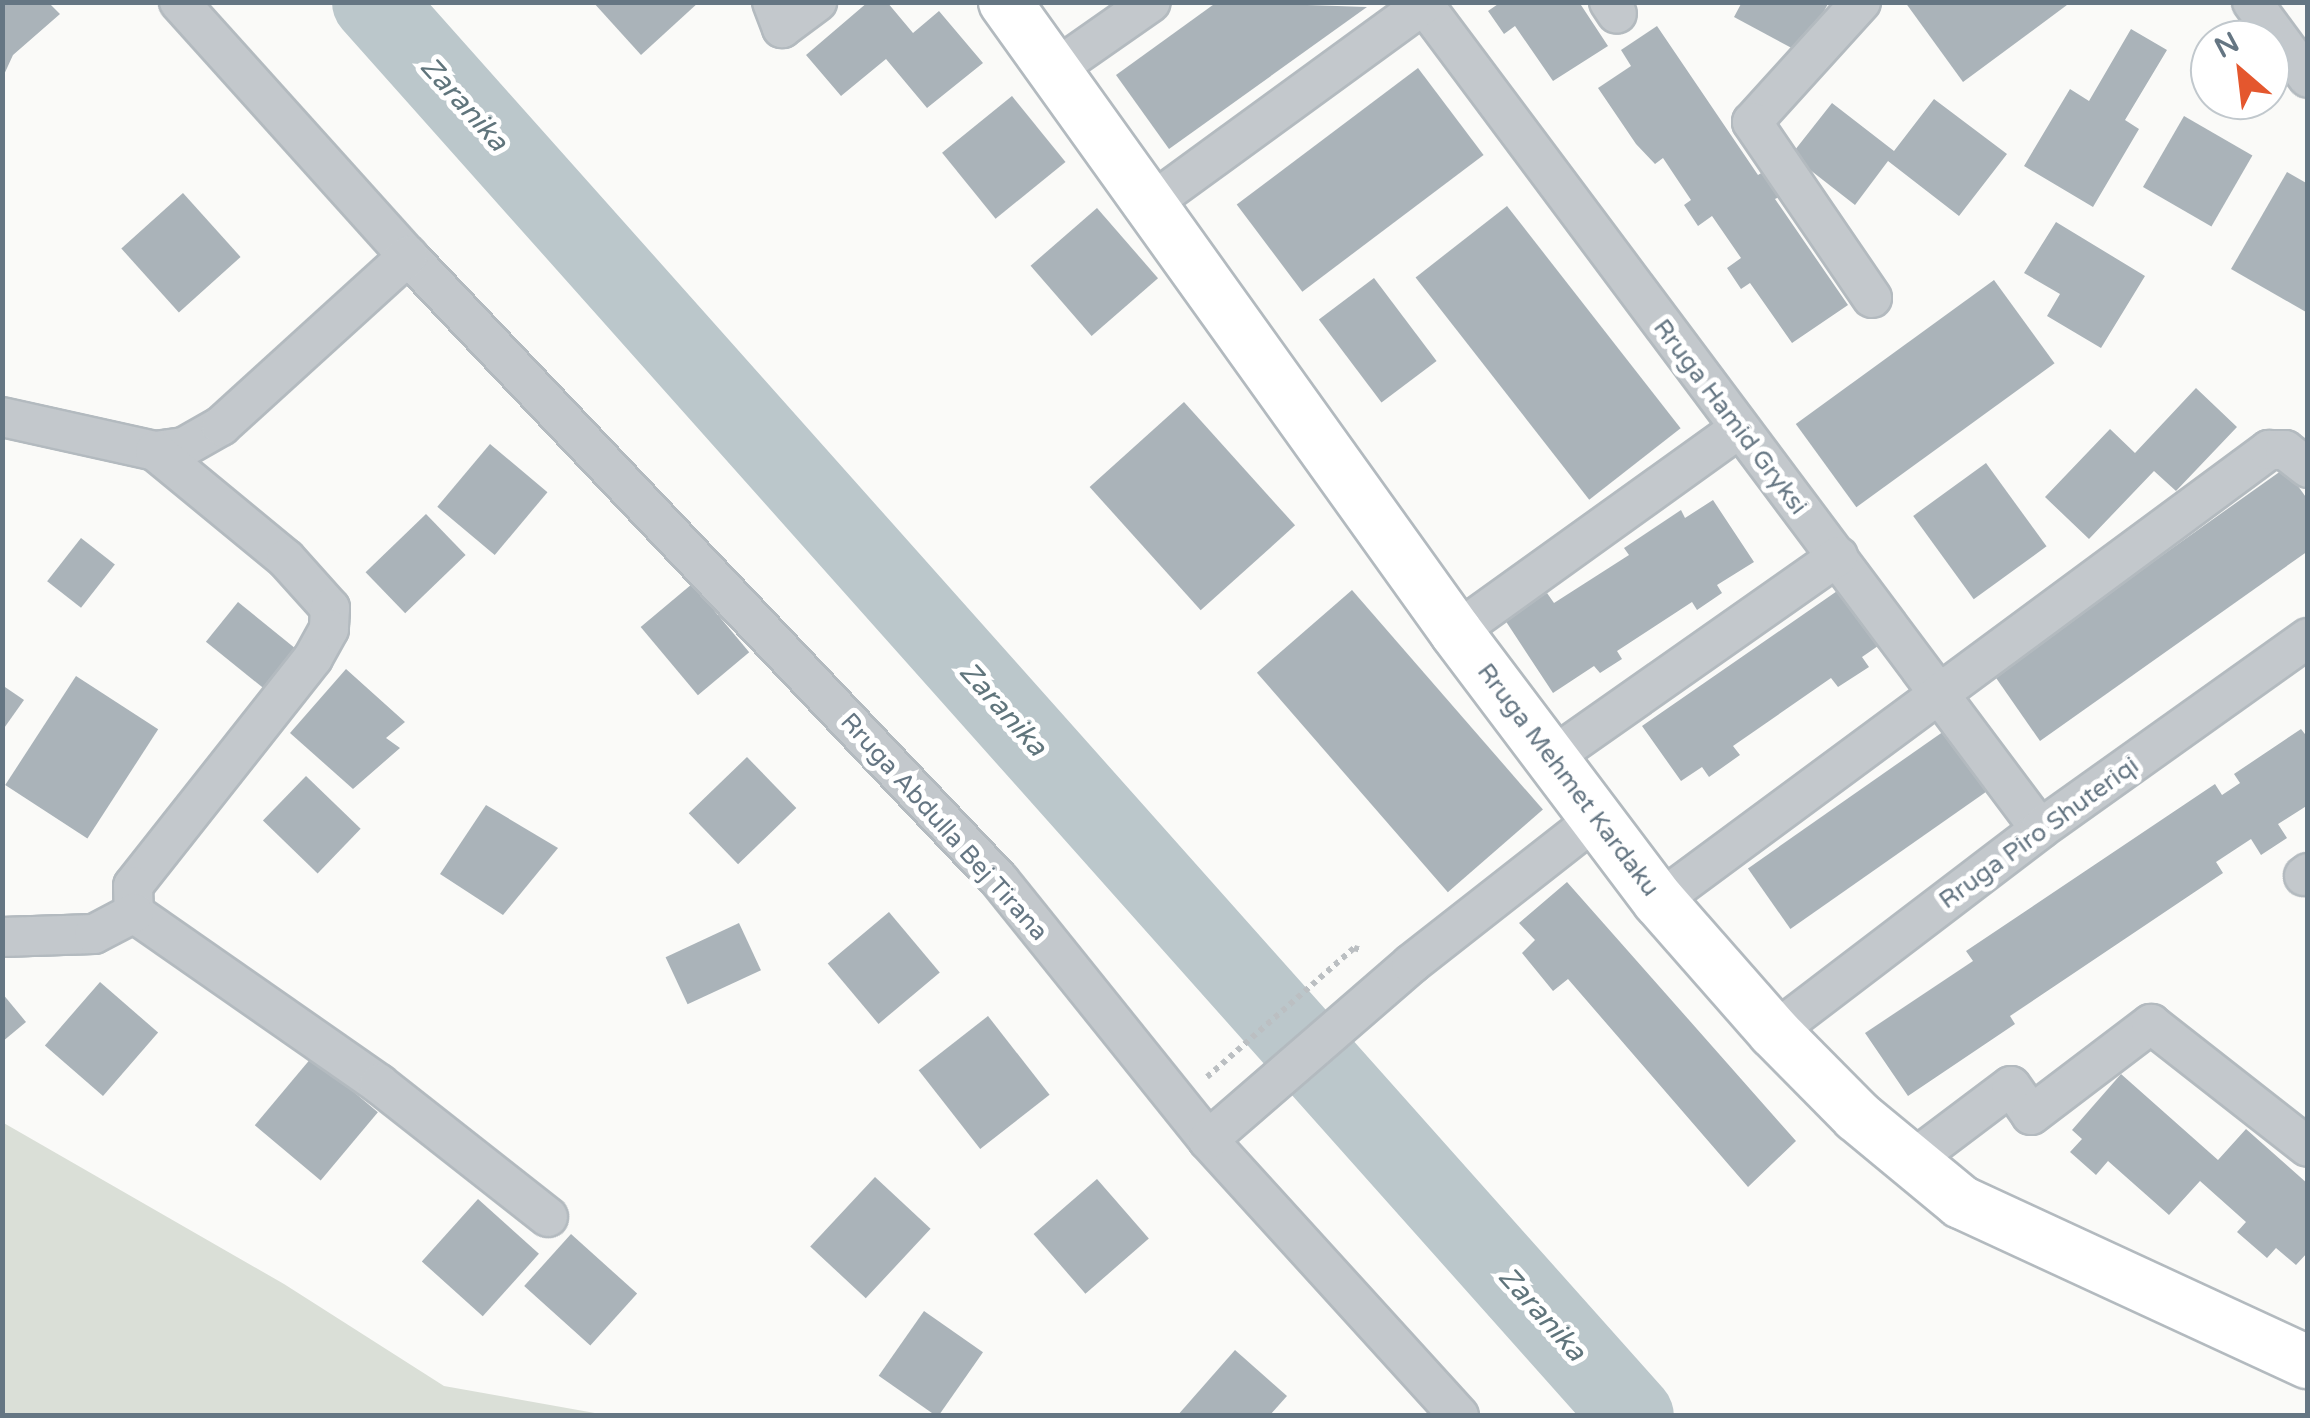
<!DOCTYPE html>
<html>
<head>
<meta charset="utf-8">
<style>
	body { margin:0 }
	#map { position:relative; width:2310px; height:1418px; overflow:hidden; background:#fafaf8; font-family:"Varela Round",sans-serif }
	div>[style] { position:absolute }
	.green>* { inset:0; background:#dadfd7 }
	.river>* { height:82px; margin:-41px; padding:0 41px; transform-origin:41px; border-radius:41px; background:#bbc7cb }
	.building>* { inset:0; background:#aab3b9; transform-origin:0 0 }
	.path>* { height:6px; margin-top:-3px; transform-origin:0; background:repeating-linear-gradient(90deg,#bbbfc2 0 5px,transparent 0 10px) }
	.roads { filter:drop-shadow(2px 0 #b3babf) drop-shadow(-2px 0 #b3babf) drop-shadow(0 2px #b3babf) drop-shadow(0 -2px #b3babf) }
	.street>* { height:38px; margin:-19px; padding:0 19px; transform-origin:19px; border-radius:19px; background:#c3c8cc }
	.secondary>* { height:52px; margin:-26px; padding:0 26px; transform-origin:26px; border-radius:26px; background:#fff }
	span { translate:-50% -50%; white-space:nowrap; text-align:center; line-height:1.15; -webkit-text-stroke:10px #fff; paint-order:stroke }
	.street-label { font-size:25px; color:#657683 }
	.water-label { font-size:28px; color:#60757c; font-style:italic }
	.frame { position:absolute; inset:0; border:5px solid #657683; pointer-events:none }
	.north { position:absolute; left:2190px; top:20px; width:100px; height:100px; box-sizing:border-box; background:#fff; border:2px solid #c1c8cd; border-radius:50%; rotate:332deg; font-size:28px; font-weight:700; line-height:40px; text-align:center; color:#657683 }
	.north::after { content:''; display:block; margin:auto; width:35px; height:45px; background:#e4572e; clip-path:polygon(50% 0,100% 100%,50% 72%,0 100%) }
</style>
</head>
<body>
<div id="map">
	<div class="green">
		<div style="clip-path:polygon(2px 1122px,284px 1284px,444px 1386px,606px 1415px,3px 1415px)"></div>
	</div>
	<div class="river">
		<div style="left:373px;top:2px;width:1894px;rotate:48.3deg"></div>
	</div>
	<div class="building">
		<div style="clip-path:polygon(2px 2px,48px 2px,60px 14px,13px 55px,2px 79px)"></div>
		<div style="clip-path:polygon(593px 2px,699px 2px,641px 55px)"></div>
		<div style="clip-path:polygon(868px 2px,887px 2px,913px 33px,939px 11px,983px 63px,927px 108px,886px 59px,841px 96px,806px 55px)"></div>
		<div style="clip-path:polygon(1217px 2px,1367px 7px,1169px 149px,1116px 75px)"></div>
		<div style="clip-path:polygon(1501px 2px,1579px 2px,1608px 46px,1553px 81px,1515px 26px,1504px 34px,1488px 11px)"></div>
		<div style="clip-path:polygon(1742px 2px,1829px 2px,1801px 53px,1734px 17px)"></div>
		<div style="clip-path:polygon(1905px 2px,2071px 2px,1963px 82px)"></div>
		<div style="clip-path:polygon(1657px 26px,1758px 175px,1768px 169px,1785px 194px,1775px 199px,1848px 305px,1792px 343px,1750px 283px,1741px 289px,1727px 268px,1741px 258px,1712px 216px,1698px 226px,1684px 205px,1691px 200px,1663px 158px,1655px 164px,1636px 144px,1598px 88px,1631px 66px,1621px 50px)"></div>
		<div style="clip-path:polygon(2131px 29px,2167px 50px,2125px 120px,2139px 129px,2093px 207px,2024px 166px,2070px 89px,2089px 101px)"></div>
		<div style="left:1418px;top:68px;width:109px;height:227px;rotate:53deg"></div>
		<div style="left:1012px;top:96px;width:85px;height:90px;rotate:51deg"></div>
		<div style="clip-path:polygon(1934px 99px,2007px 154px,1959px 216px,1888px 161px,1855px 205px,1791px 155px,1832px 103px,1894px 151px)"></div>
		<div style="left:2184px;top:116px;width:79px;height:82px;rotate:30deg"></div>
		<div style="clip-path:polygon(2287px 172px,2308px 184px,2306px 312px,2231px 269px)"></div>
		<div style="left:183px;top:193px;width:86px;height:83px;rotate:48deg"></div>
		<div style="left:1507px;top:206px;width:282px;height:116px;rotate:52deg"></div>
		<div style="left:1097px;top:208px;width:93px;height:88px;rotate:49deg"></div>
		<div style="clip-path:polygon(2056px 222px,2145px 276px,2101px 348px,2047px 316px,2060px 294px,2024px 273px)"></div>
		<div style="left:1374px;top:278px;width:104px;height:69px;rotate:53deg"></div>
		<div style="left:1994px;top:280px;width:103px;height:245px;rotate:54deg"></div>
		<div style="clip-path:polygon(2196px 388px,2237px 427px,2176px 491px,2154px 471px,2089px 539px,2045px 497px,2110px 429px,2135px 453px)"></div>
		<div style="left:1184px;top:402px;width:166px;height:127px;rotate:48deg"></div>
		<div style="left:490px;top:444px;width:75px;height:82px;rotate:40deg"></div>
		<div style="left:1986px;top:463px;width:103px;height:90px;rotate:54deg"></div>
		<div style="clip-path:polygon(2285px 468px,2308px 500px,2308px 551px,2040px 741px,1994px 675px)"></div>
		<div style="clip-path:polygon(1713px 500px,1754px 562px,1717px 585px,1722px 593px,1697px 610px,1692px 602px,1617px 651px,1622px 659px,1600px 673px,1594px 666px,1553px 693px,1505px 620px,1547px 593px,1554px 603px,1629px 555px,1624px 548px,1681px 510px,1685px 518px)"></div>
		<div style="left:426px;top:514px;width:57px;height:84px;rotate:46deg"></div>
		<div style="left:81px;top:538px;width:43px;height:55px;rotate:38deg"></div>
		<div style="left:692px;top:584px;width:89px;height:67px;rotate:50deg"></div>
		<div style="clip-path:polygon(1840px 589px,1878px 646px,1862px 657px,1869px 667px,1838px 687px,1831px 678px,1733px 746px,1740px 755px,1709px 777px,1702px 767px,1681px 781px,1642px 726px)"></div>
		<div style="left:1352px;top:590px;width:291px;height:126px;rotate:49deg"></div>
		<div style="left:238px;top:602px;width:81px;height:51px;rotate:39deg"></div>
		<div style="clip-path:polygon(346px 669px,405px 722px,386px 738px,400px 748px,353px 789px,290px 733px)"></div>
		<div style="left:76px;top:676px;width:98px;height:130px;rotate:33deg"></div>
		<div style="clip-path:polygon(2px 685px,24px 700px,2px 731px)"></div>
		<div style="left:1947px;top:729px;width:74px;height:243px;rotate:55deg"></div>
		<div style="clip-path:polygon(2301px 729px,2308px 738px,2308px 805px,2278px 824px,2287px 838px,2261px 855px,2251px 839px,2216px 862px,2223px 873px,2010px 1016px,2015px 1024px,1908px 1096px,1865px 1033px,1973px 961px,1966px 951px,2215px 784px,2222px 795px,2240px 783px,2234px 774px)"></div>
		<div style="left:747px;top:757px;width:71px;height:81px;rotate:46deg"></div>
		<div style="left:306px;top:776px;width:76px;height:62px;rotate:44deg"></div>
		<div style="clip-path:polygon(486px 805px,558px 848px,503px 915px,440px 874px)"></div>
		<div style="clip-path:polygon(1567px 882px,1796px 1141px,1748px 1187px,1568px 979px,1553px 991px,1522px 953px,1535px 940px,1519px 923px)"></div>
		<div style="left:889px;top:912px;width:79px;height:80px;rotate:50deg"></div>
		<div style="left:739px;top:923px;width:52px;height:81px;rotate:65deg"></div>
		<div style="left:100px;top:982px;width:77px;height:84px;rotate:41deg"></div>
		<div style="clip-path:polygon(2px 993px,26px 1022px,2px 1042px)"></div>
		<div style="left:988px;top:1016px;width:100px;height:88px;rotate:52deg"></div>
		<div style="left:312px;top:1057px;width:86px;height:89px;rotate:40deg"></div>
		<div style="clip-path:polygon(2121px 1074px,2218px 1160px,2246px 1129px,2308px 1184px,2308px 1252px,2296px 1265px,2276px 1248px,2267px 1258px,2237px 1232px,2246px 1222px,2200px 1181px,2169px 1215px,2108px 1161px,2096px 1175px,2070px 1152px,2082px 1139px,2072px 1130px)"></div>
		<div style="left:875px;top:1177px;width:76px;height:95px;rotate:43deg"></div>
		<div style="left:1097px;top:1179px;width:79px;height:84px;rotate:49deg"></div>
		<div style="left:478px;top:1199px;width:82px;height:84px;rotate:42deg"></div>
		<div style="left:571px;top:1234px;width:89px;height:70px;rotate:42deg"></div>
		<div style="left:924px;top:1311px;width:72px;height:79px;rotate:35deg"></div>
		<div style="clip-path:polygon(1235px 1350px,1287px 1396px,1269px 1416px,1177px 1416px)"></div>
	</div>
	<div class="path">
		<div style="left:1207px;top:1077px;width:196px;rotate:-41.3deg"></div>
		<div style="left:1354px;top:948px;width:7px;rotate:16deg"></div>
	</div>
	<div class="roads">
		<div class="street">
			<div style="left:179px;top:2px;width:342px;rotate:48deg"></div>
			<div style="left:408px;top:256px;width:861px;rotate:46.55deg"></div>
			<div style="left:1000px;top:881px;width:332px;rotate:51.2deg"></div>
			<div style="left:1208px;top:1140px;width:373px;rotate:47.7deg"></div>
			<div style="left:772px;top:2px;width:28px;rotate:69deg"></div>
			<div style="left:782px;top:28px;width:44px;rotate:-36.6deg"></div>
			<div style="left:1422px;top:2px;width:1032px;rotate:53.23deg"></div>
			<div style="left:1609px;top:2px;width:14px;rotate:56deg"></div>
			<div style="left:1861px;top:2px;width:162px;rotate:132.2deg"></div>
			<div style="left:1752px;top:122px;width:213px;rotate:55.7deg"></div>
			<div style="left:2252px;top:2px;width:94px;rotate:53.6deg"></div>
			<div style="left:1054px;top:70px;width:118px;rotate:-35deg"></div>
			<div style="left:1150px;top:204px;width:338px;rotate:-36.1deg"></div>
			<div style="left:2px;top:417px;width:157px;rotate:12.5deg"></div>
			<div style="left:155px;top:451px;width:29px;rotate:-8deg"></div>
			<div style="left:184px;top:447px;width:43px;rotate:-29.6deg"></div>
			<div style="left:221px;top:426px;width:253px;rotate:-42.3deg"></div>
			<div style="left:155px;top:451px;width:170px;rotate:39.5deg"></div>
			<div style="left:286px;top:559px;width:66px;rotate:48.1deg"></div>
			<div style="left:330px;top:608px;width:21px;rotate:93deg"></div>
			<div style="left:329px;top:629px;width:33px;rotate:119deg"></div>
			<div style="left:313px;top:658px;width:290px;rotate:128.3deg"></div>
			<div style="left:133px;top:886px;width:27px;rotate:88deg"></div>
			<div style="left:134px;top:913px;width:299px;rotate:34.9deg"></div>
			<div style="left:379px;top:1084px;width:215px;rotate:38.2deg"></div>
			<div style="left:1456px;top:632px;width:346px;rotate:-35.7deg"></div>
			<div style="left:1551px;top:758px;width:351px;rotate:-35.1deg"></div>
			<div style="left:2304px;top:876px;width:5px;rotate:-37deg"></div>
			<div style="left:1659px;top:901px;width:759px;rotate:-36.48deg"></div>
			<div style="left:2269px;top:450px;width:16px"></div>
			<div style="left:2285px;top:450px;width:29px;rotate:38deg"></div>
			<div style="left:2px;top:937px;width:92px;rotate:-1.9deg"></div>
			<div style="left:94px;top:934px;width:45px;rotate:-27.7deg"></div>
			<div style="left:1774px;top:1032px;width:335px;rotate:-37.3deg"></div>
			<div style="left:2040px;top:829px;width:329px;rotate:-35.5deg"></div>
			<div style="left:1208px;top:1140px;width:269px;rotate:-40.9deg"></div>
			<div style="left:1411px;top:964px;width:236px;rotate:-38.1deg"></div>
			<div style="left:1910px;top:1162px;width:126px;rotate:-37deg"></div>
			<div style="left:2011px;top:1086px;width:35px;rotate:55deg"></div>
			<div style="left:2031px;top:1115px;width:151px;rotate:-37.2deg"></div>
			<div style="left:2151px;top:1024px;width:199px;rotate:38.1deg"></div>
		</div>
		<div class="secondary">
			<div style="left:1005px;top:2px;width:775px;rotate:54.4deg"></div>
			<div style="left:1456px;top:632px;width:337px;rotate:53deg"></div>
			<div style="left:1659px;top:901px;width:174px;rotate:48.7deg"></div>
			<div style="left:1774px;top:1032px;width:118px;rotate:45.3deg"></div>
			<div style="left:1857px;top:1116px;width:135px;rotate:39.6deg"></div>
			<div style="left:1961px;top:1202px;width:382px;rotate:24.8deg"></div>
		</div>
	</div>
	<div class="street-label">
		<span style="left:1730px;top:417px;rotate:53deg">Rruga Hamid Gryksi</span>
		<span style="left:1568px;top:780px;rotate:53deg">Rruga Mehmet Kardaku</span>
		<span style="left:944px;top:827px;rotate:48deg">Rruga Abdulla Bej Tirana</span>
		<span style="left:2039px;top:833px;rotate:-36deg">Rruga Piro Shuteriqi</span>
	</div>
	<div class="water-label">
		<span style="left:464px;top:104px;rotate:48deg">Zaranika</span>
		<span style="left:1003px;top:709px;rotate:48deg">Zaranika</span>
		<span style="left:1542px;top:1314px;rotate:48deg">Zaranika</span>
	</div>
	<div class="frame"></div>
	<div class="north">N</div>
</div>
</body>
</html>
